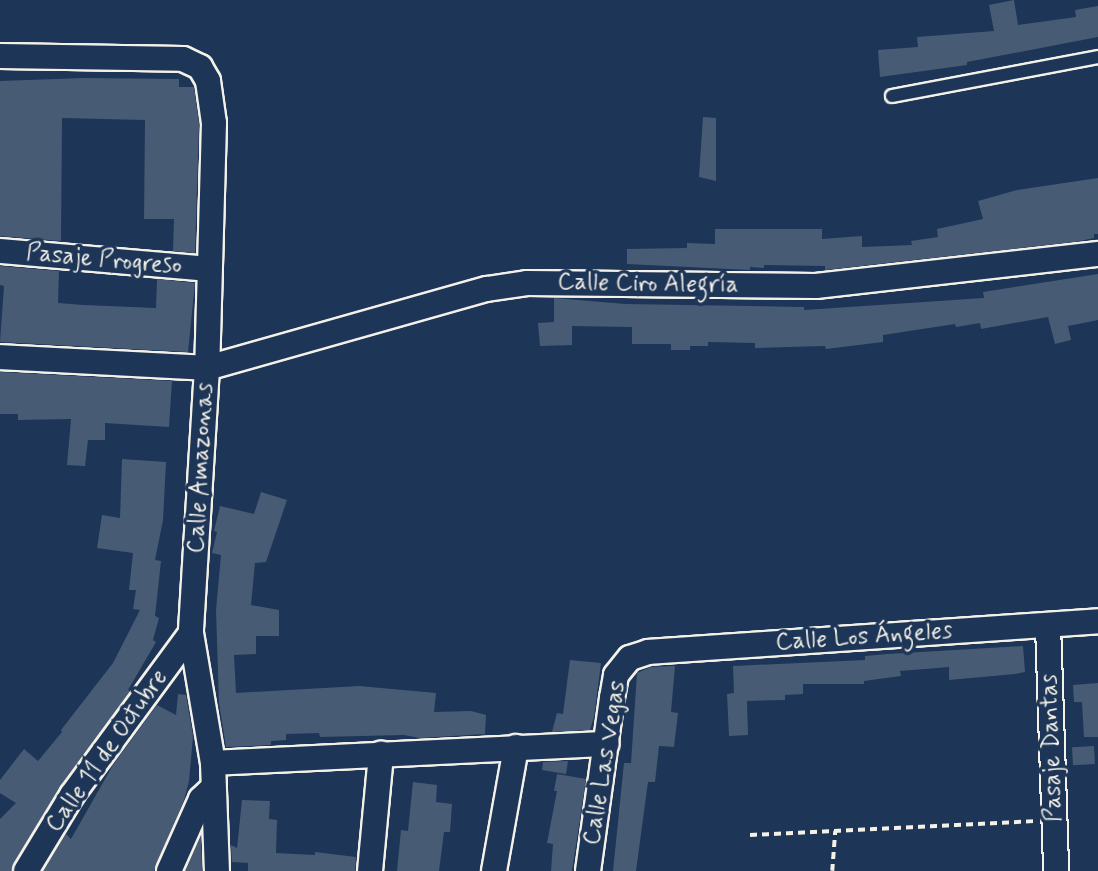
<!DOCTYPE html>
<html>
<head>
<meta charset="utf-8">
<style>
	body { margin:0 }
	#map { position:relative; width:1098px; height:871px; overflow:hidden; background:#1d3557; font-family:Mynerve,sans-serif }
	div>[style] { position:absolute }
	.building>* { inset:0; background:#485b74; transform-origin:0 0 }
	.path>* { height:3.5px; margin-top:-1.75px; transform-origin:0; background:repeating-linear-gradient(90deg,#f4f1e8 0 7px,transparent 0 12px) }
	.roads { filter:drop-shadow(2px 0 #f4f1e8) drop-shadow(-2px 0 #f4f1e8) drop-shadow(0 2px #f4f1e8) drop-shadow(0 -2px #f4f1e8) }
	.service>* { height:12px; margin:-6px; padding:0 6px; transform-origin:6px; border-radius:6px; background:#1d3557 }
	.minor>* { height:24px; margin:-12px; padding:0 12px; transform-origin:12px; border-radius:12px; background:#1d3557 }
	span { translate:-50% -50%; white-space:nowrap; text-align:center; line-height:1.15; -webkit-text-stroke:7px #1d3557; paint-order:stroke }
	.street-label { font-size:24px; color:#f4f1e8 }
</style>
</head>
<body>
<div id="map">
	<div class="building">
		<div style="clip-path:polygon(1014px 0,1018px 25px,1076px 17px,1075px 10px,1098px 6px,1098px 37px,967px 62px,967px 65px,880px 77px,878px 50px,918px 47px,917px 37px,994px 31px,989px 5px)"></div>
		<div style="clip-path:polygon(84px 78px,179px 79px,179px 87px,194px 87px,199px 124px,195px 253px,173px 251px,174px 219px,144px 219px,145px 120px,62px 118px,61px 241px,0 236px,0 81px)"></div>
		<div style="clip-path:polygon(703px 117px,716px 118px,716px 181px,699px 177px)"></div>
		<div style="clip-path:polygon(1098px 178px,1098px 234px,1094px 234px,1094px 238px,1075px 242px,825px 270px,825px 266px,764px 265px,764px 268px,750px 267px,750px 270px,627px 264px,627px 249px,687px 248px,687px 243px,715px 244px,715px 229px,822px 229px,822px 239px,862px 236px,862px 247px,912px 245px,911px 241px,938px 237px,937px 229px,983px 219px,978px 201px,1017px 190px)"></div>
		<div style="clip-path:polygon(0 266px,59px 271px,58px 303px,84px 305px,156px 308px,157px 279px,195px 283px,188px 352px,0 342px,4px 286px,0 285px)"></div>
		<div style="clip-path:polygon(1098px 274px,1098px 320px,1068px 326px,1071px 340px,1055px 344px,1048px 317px,981px 329px,980px 323px,956px 327px,955px 324px,883px 335px,883px 342px,826px 349px,825px 346px,755px 348px,755px 343px,708px 342px,708px 346px,690px 346px,690px 350px,671px 350px,671px 344px,632px 344px,632px 327px,572px 326px,572px 345px,540px 346px,538px 323px,554px 322px,554px 298px,625px 304px,804px 307px,804px 310px,984px 298px,983px 292px)"></div>
		<div style="clip-path:polygon(0 372px,172px 381px,169px 427px,105px 423px,105px 440px,88px 440px,85px 466px,67px 465px,71px 419px,18px 420px,18px 414px,0 414px)"></div>
		<div style="clip-path:polygon(122px 459px,166px 462px,163px 520px,155px 560px,161px 561px,155px 616px,159px 618px,153px 640px,156px 642px,128px 690px,130px 691px,53px 798px,11px 871px,0 871px,0 819px,16px 803px,0 793px,0 780px,24px 749px,38px 761px,62px 732px,61px 730px,113px 663px,140px 610px,133px 609px,136px 590px,129px 590px,133px 553px,97px 548px,102px 515px,120px 518px)"></div>
		<div style="clip-path:polygon(261px 492px,287px 500px,266px 562px,255px 563px,251px 605px,279px 610px,279px 636px,256px 636px,256px 654px,234px 655px,236px 693px,359px 686px,436px 693px,434px 712px,471px 711px,486px 715px,485px 734px,420px 738px,404px 735px,320px 737px,319px 733px,286px 734px,286px 740px,271px 741px,271px 745px,226px 747px,219px 703px,216px 610px,221px 555px,212px 553px,217px 532px,214px 531px,220px 506px,254px 514px)"></div>
		<div style="clip-path:polygon(1023px 646px,1025px 672px,1015px 674px,949px 680px,949px 667px,900px 671px,901px 676px,864px 681px,864px 684px,803px 684px,803px 694px,785px 695px,785px 700px,747px 701px,748px 735px,729px 736px,727px 694px,734px 693px,733px 666px,865px 660px,865px 656px,887px 654px)"></div>
		<div style="clip-path:polygon(570px 660px,601px 663px,594px 717px,590px 730px,552px 732px,557px 713px,563px 714px)"></div>
		<div style="clip-path:polygon(675px 666px,671px 712px,678px 713px,674px 747px,659px 746px,655px 782px,648px 782px,636px 871px,613px 871px,624px 763px,631px 763px,637px 673px,651px 667px)"></div>
		<div style="clip-path:polygon(1098px 683px,1098px 737px,1084px 737px,1082px 702px,1074px 702px,1073px 685px)"></div>
		<div style="clip-path:polygon(178px 694px,186px 695px,193px 736px,189px 781px,184px 800px,154px 871px,43px 871px,66px 834px,71px 839px,113px 765px,157px 705px,176px 715px)"></div>
		<div style="left:1094px;top:746px;width:18px;height:22px;rotate:87deg"></div>
		<div style="clip-path:polygon(568px 761px,566px 774px,542px 770px,543px 762px)"></div>
		<div style="clip-path:polygon(557px 774px,586px 779px,572px 871px,551px 871px,553px 844px,547px 843px,557px 791px,554px 791px)"></div>
		<div style="clip-path:polygon(413px 782px,437px 785px,436px 802px,452px 804px,450px 832px,444px 832px,439px 871px,397px 871px,401px 830px,408px 831px)"></div>
		<div style="clip-path:polygon(242px 800px,270px 801px,269px 819px,277px 820px,276px 853px,315px 855px,315px 852px,356px 857px,355px 871px,248px 871px,248px 863px,232px 862px,231px 845px,237px 848px)"></div>
		<div style="clip-path:polygon(201px 836px,202px 871px,185px 871px)"></div>
	</div>
	<div class="path">
		<div style="left:750px;top:835px;width:284px;rotate:-2.8deg"></div>
		<div style="left:832px;top:871px;width:40px;rotate:-85.7deg"></div>
	</div>
	<div class="roads">
		<div class="service">
			<div style="left:892px;top:96px;width:210px;rotate:-10.7deg"></div>
		</div>
		<div class="minor">
			<div style="left:0;top:56px;width:183px;rotate:0.9deg"></div>
			<div style="left:183px;top:59px;width:19px;rotate:25deg"></div>
			<div style="left:200px;top:67px;width:16px;rotate:60deg"></div>
			<div style="left:208px;top:81px;width:42px;rotate:81.9deg"></div>
			<div style="left:214px;top:123px;width:245px;rotate:91.6deg"></div>
			<div style="left:207px;top:368px;width:265px;rotate:93.5deg"></div>
			<div style="left:191px;top:633px;width:132px;rotate:80.4deg"></div>
			<div style="left:213px;top:763px;width:108px;rotate:87.9deg"></div>
			<div style="left:0;top:251px;width:210px;rotate:4.9deg"></div>
			<div style="left:0;top:357px;width:207px;rotate:3deg"></div>
			<div style="left:207px;top:368px;width:291px;rotate:-15.8deg"></div>
			<div style="left:487px;top:289px;width:40px;rotate:-8.5deg"></div>
			<div style="left:527px;top:283px;width:289px;rotate:0.6deg"></div>
			<div style="left:816px;top:286px;width:284px;rotate:-6.5deg"></div>
			<div style="left:1048px;top:625px;width:246px;rotate:88.1deg"></div>
			<div style="left:213px;top:763px;width:394px;rotate:-2.8deg"></div>
			<div style="left:26px;top:871px;width:89px;rotate:-58.8deg"></div>
			<div style="left:72px;top:795px;width:201px;rotate:-53.7deg"></div>
			<div style="left:169px;top:871px;width:79px;rotate:-66deg"></div>
			<div style="left:201px;top:799px;width:16px;rotate:-43deg"></div>
			<div style="left:370px;top:871px;width:118px;rotate:-84.6deg"></div>
			<div style="left:494px;top:871px;width:126px;rotate:-79.9deg"></div>
			<div style="left:588px;top:871px;width:175px;rotate:-82.1deg"></div>
			<div style="left:612px;top:698px;width:23px;rotate:-80deg"></div>
			<div style="left:616px;top:675px;width:22px;rotate:-51deg"></div>
			<div style="left:630px;top:658px;width:19px;rotate:-18deg"></div>
			<div style="left:648px;top:652px;width:451px;rotate:-3.9deg"></div>
		</div>
	</div>
	<div class="street-label">
		<span style="left:104px;top:260px;rotate:5deg">Pasaje Progreso</span>
		<span style="left:648px;top:284px;rotate:1deg">Calle Ciro Alegría</span>
		<span style="left:201px;top:468px;rotate:-87deg">Calle Amazonas</span>
		<span style="left:864px;top:637px;rotate:-4deg">Calle Los Ángeles</span>
		<span style="left:1052px;top:748px;rotate:-92deg">Pasaje Dantas</span>
		<span style="left:107px;top:751px;rotate:-55deg">Calle 11 de Octubre</span>
		<span style="left:605px;top:763px;rotate:-81deg">Calle Las Vegas</span>
	</div>
</div>
</body>
</html>
